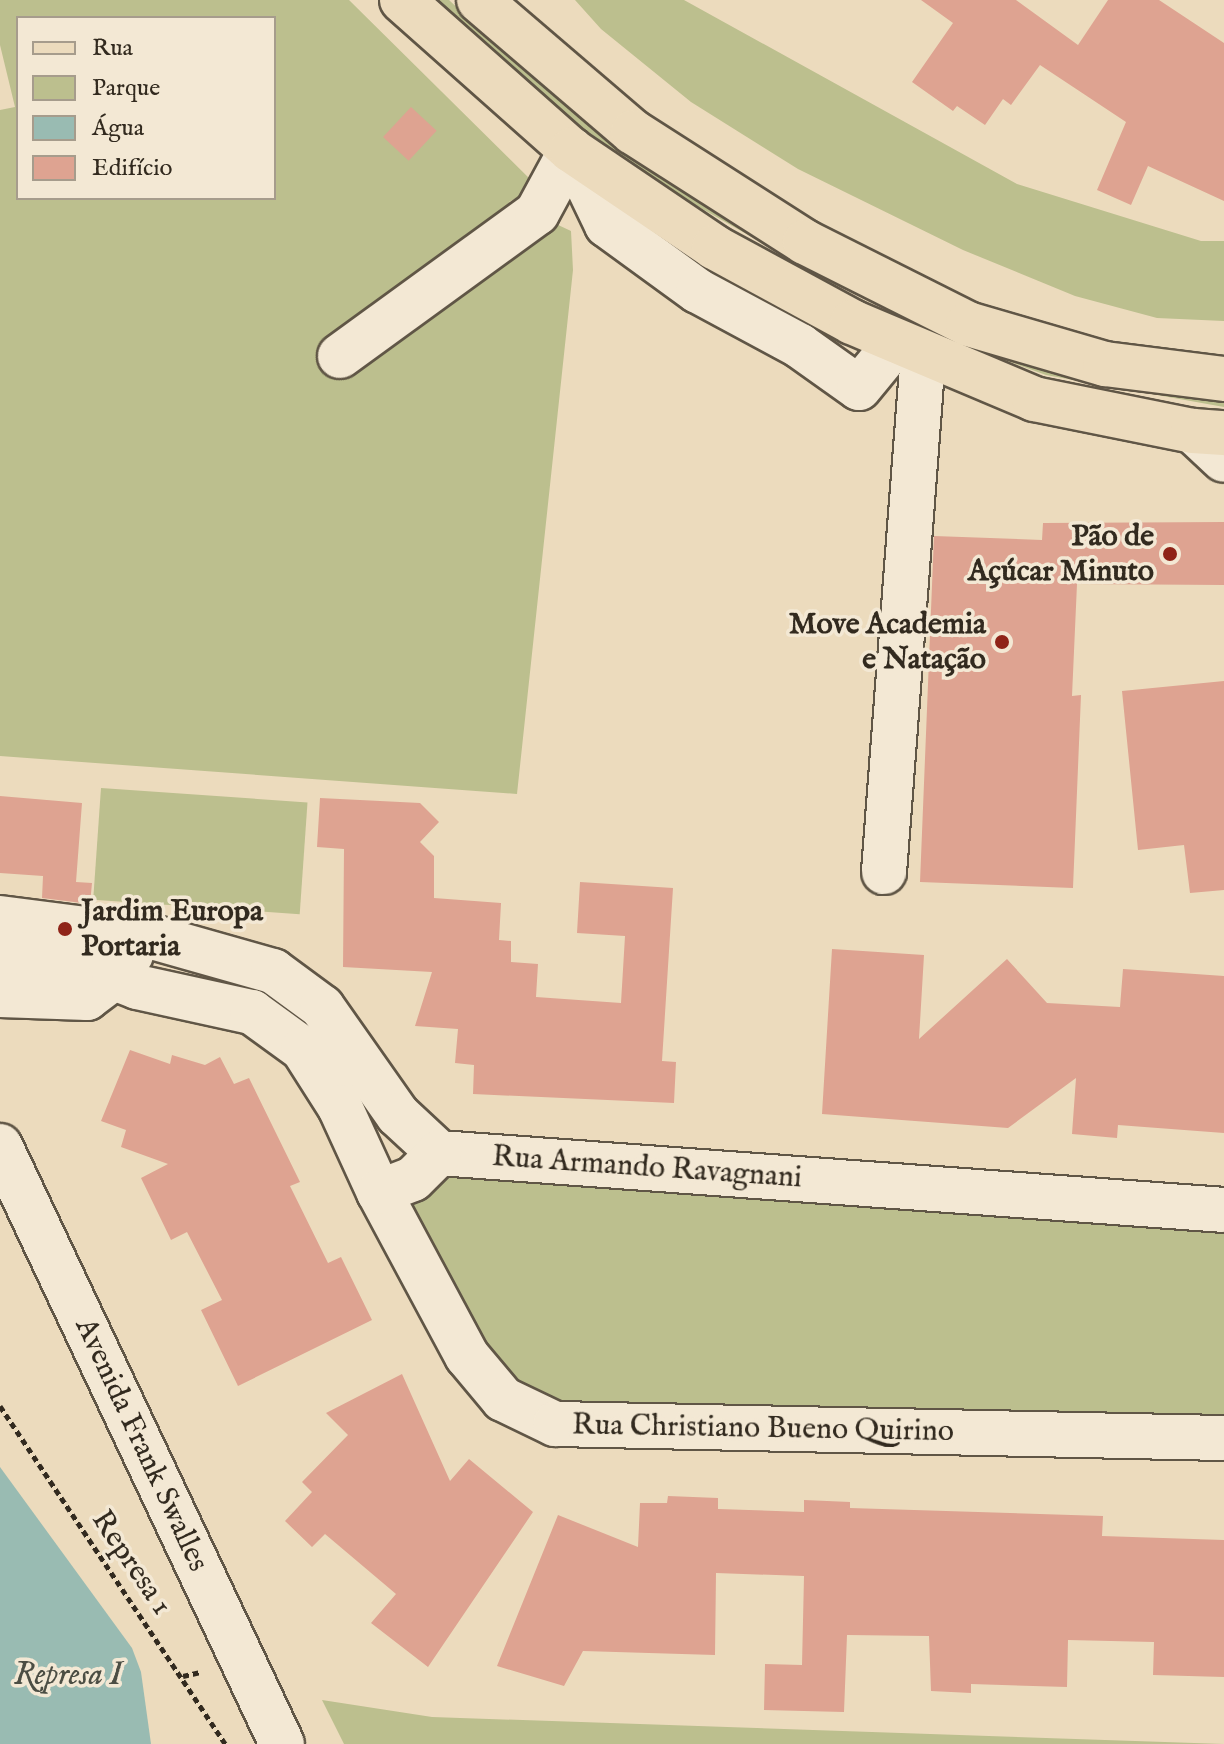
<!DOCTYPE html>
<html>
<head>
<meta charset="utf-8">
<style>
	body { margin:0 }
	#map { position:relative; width:1224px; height:1744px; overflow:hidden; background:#ecdbbd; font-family:"IM FELL English",serif }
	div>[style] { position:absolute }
	.green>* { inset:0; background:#bcbf8e; transform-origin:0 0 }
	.water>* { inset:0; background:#99bbb2 }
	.building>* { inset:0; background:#dea391; transform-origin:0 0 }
	.path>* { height:5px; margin-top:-2.5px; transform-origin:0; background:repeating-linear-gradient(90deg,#322a1f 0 6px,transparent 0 10px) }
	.roads { filter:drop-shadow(2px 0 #605646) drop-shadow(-2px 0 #605646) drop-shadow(0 2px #605646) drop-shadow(0 -2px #605646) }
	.minor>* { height:44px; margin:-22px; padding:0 22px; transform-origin:22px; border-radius:22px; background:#f3e8d4 }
	.major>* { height:44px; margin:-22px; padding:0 22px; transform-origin:22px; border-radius:22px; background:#ecdbbd }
	.dots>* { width:22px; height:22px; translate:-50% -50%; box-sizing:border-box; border:4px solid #f3e8d4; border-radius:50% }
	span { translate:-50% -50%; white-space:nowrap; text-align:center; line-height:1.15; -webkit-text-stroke:7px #f3e8d4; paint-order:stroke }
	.poi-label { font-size:30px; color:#322a1f; font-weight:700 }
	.right { translate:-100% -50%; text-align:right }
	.left { translate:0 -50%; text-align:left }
	.street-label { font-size:30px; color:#322a1f }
	.water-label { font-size:32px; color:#4c4e44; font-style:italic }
	.legend { position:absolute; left:16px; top:16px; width:260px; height:184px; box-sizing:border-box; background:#f3e8d4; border:2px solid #a69c8c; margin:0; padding:10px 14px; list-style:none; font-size:24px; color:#322a1f }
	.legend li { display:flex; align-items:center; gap:16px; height:40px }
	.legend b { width:40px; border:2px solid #a69c8c }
</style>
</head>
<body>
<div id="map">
	<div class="green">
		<div style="clip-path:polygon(evenodd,0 0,349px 0,537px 186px,509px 202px,571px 231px,573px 270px,517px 794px,0 756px,0 110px,15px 107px,0 45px,0 0,18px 18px,274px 18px,274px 198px,18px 198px,18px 18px)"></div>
		<div style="clip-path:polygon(433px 0,449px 0,487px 36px,768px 238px,1224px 397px,1224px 407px,1046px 375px,948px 339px,836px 285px,692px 203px,578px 127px)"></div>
		<div style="clip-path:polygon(575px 0,684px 0,1017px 184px,1201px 241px,1224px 241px,1224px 321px,1157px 318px,1075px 296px,963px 250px,798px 169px,691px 102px,601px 29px)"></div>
		<div style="left:101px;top:788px;width:207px;height:112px;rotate:4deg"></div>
		<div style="clip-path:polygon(441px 1170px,1224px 1229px,1224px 1419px,559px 1403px,522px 1383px,485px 1342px,438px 1261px,410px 1201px)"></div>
		<div style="clip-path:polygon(322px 1700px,432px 1717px,1224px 1744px,344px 1744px)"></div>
	</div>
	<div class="water">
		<div style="clip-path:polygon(0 1467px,132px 1648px,141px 1672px,151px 1744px,0 1744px)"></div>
	</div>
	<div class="building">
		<div style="clip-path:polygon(921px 0,1016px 0,1078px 45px,1108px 0,1159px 0,1224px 43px,1224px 201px,1148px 166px,1131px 205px,1097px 190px,1126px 122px,1040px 65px,1011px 105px,1003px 99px,985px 125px,957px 106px,953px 111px,912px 82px,953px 23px)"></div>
		<div style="left:411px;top:107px;width:35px;height:41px;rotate:43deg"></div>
		<div style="clip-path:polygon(1224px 522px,1224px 585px,1077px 584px,1072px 696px,1081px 695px,1073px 888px,920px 882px,934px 536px,1042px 540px,1043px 523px)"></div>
		<div style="clip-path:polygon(1224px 681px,1224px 890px,1190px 893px,1184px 845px,1138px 850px,1122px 691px)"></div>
		<div style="clip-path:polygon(0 796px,82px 803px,76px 882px,92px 883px,90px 904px,42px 898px,43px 876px,0 873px)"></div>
		<div style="clip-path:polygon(320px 798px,420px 803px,439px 822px,420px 842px,434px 856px,434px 898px,501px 903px,499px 940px,511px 941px,511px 962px,538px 964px,536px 997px,621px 1003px,625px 936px,577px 933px,580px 882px,673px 888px,662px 1061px,676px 1062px,674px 1103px,473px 1094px,474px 1065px,455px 1063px,458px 1029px,415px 1026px,432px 972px,343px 967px,344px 849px,317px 847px)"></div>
		<div style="clip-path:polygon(832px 949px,924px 955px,919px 1039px,1007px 959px,1047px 1003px,1120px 1007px,1123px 969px,1224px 976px,1224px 1133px,1118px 1125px,1117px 1138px,1072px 1134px,1076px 1078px,1008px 1128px,822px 1114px)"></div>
		<div style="clip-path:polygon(130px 1050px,170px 1064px,172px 1055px,205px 1065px,220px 1057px,234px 1084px,249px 1078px,300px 1182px,290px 1186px,328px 1263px,341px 1257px,372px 1320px,238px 1386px,201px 1310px,222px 1300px,187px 1232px,171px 1240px,141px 1178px,168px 1164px,121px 1147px,126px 1130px,101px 1121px)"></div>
		<div style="clip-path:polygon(402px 1374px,450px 1481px,469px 1459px,533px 1512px,428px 1667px,371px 1623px,396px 1594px,325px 1534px,312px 1547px,285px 1521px,312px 1492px,302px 1482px,348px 1435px,326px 1413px)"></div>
		<div style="clip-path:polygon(668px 1496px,718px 1498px,718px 1509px,804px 1512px,804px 1500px,850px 1502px,850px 1508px,1103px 1516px,1102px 1536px,1224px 1540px,1224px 1677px,1153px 1675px,1154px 1642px,1068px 1640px,1067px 1687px,971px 1684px,971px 1693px,931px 1691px,929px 1636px,847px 1635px,844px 1712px,764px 1710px,765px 1664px,802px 1665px,804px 1576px,716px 1573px,715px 1655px,583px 1651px,564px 1686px,497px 1666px,558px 1515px,638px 1547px,640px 1503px,667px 1503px)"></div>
	</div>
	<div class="path">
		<div style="left:0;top:1406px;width:406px;rotate:56.3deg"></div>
		<div style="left:183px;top:1676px;width:18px;rotate:-13deg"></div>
	</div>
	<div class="roads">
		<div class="minor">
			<div style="left:571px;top:150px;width:83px;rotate:64.4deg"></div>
			<div style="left:607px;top:225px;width:112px;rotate:36deg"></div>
			<div style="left:698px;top:291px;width:116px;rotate:28.3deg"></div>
			<div style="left:800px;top:346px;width:72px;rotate:35.4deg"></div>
			<div style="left:859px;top:388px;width:58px;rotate:-50.6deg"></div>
			<div style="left:340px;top:356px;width:243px;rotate:-36deg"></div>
			<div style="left:537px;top:213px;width:72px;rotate:-61.6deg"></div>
			<div style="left:1193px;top:431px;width:42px;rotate:43.1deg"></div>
			<div style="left:884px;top:872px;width:517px;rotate:-85.68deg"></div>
			<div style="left:0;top:918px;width:157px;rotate:7.3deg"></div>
			<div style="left:156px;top:938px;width:122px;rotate:15.8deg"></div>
			<div style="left:273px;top:971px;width:61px;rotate:36.3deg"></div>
			<div style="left:322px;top:1007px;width:132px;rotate:54.9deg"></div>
			<div style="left:398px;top:1115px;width:56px;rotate:42.8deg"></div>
			<div style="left:439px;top:1153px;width:787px;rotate:4.15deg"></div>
			<div style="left:0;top:953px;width:92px;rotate:3.1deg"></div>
			<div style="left:92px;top:958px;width:30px;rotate:42deg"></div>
			<div style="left:114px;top:978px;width:25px;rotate:21deg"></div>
			<div style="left:137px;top:987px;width:118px;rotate:12.3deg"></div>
			<div style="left:252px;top:1012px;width:63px;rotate:36deg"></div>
			<div style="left:303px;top:1049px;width:69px;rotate:57.5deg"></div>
			<div style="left:340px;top:1107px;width:94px;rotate:65.4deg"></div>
			<div style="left:379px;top:1192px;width:186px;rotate:61.8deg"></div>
			<div style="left:467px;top:1356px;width:56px;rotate:50.1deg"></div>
			<div style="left:503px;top:1399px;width:58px;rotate:25.7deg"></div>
			<div style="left:555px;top:1424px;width:669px;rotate:1.2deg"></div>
			<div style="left:0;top:995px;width:87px;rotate:2deg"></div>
			<div style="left:87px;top:998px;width:34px;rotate:-37deg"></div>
			<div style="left:114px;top:978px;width:29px;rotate:-54deg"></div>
			<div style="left:0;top:1146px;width:661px;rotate:64.75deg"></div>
			<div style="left:379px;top:1192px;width:36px;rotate:-21deg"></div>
			<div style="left:413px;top:1179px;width:37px;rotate:-45deg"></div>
		</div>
		<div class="major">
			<div style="left:402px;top:0;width:226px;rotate:41.6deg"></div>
			<div style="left:571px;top:150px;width:173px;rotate:34.1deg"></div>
			<div style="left:714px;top:247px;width:157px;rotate:28.5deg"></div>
			<div style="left:852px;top:322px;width:198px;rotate:22.9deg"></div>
			<div style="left:1034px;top:399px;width:162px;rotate:11.4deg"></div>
			<div style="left:1193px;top:431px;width:31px;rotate:4deg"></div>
			<div style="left:479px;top:0;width:203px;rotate:40.6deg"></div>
			<div style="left:633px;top:132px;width:204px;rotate:32.6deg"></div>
			<div style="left:805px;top:242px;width:182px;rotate:26.7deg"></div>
			<div style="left:968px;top:324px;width:143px;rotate:16.3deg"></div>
			<div style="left:1105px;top:364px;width:120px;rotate:7.2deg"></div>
		</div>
	</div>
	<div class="dots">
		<div style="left:1170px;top:554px;background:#8f2418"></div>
		<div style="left:1002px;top:642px;background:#8f2418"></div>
		<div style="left:65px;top:929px;background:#8f2418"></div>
	</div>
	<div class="poi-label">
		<span class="right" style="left:1154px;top:554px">Pão de<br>Açúcar Minuto</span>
		<span class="right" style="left:986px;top:642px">Move Academia<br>e Natação</span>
		<span class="left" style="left:81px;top:929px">Jardim Europa<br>Portaria</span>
	</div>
	<div class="street-label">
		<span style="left:647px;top:1168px;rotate:4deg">Rua Armando Ravagnani</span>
		<span style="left:763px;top:1429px;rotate:1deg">Rua Christiano Bueno Quirino</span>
		<span style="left:141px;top:1445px;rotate:65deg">Avenida Frank Swalles</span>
		<span style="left:131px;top:1563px;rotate:56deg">Represa 1</span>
	</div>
	<div class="water-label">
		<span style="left:68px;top:1676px">Represa I</span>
	</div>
	<ul class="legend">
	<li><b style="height:10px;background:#ecdbbd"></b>Rua</li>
	<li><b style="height:22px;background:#bcbf8e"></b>Parque</li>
	<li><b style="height:22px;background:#99bbb2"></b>Água</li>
	<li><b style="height:22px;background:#dea391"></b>Edifício</li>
	</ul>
</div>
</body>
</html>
